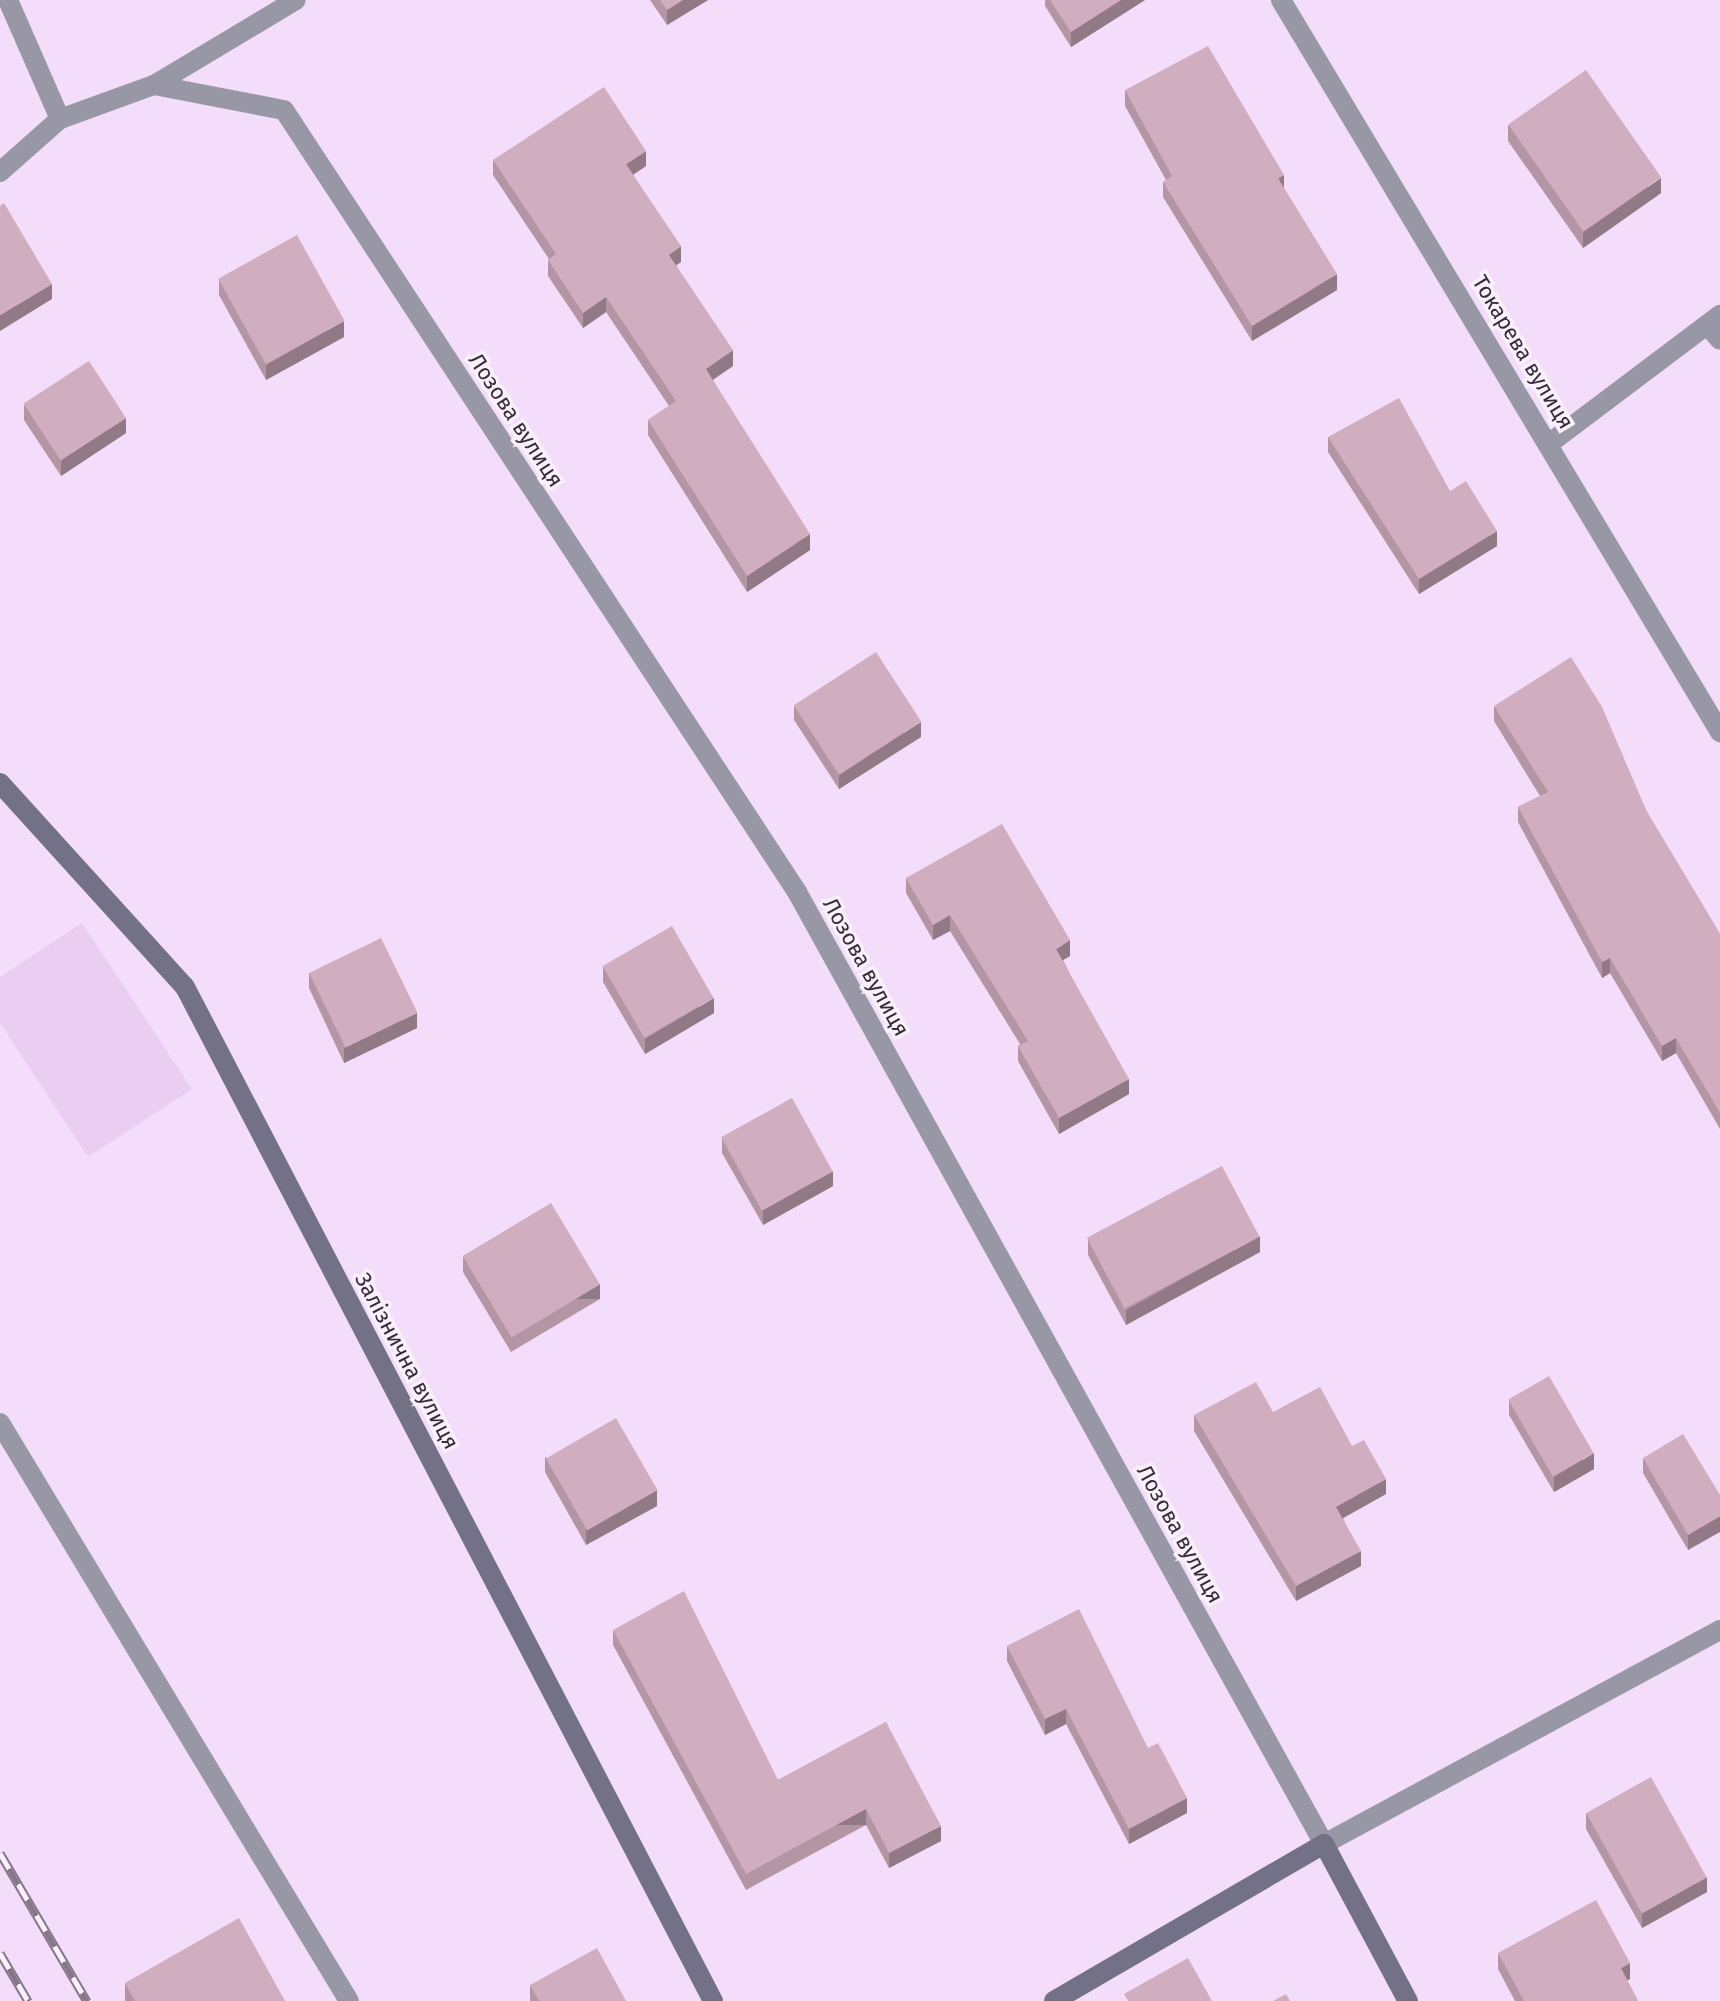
<!DOCTYPE html>
<html>
<head>
<meta charset="utf-8">
<style>
	body { margin:0 }
	#map { position:relative; width:1720px; height:2001px; overflow:hidden; background:#f4ddfb; font-family:"Fira Sans",sans-serif }
	div>[style] { position:absolute }
	.built>* { inset:0; background:#eacef2 }
	.service>* { height:20px; margin:-10px; padding:0 10px; transform-origin:10px; border-radius:10px; background:#9897a5 }
	.minor>* { height:20px; margin:-10px; padding:0 10px; transform-origin:10px; border-radius:10px; background:#9897a5 }
	.secondary>* { height:20px; margin:-10px; padding:0 10px; transform-origin:10px; border-radius:10px; background:#737185 }
	.rail>* { height:9px; margin-top:-4.5px; transform-origin:0; background:repeating-linear-gradient(90deg,#f9f0fc 0 18px,#857689 0 36px); box-sizing:border-box; border-block:2px solid #857689 }
	.wall>* { inset:0; background:#b395a4 }
	.shaded-wall>* { inset:0; background:#927986; transform-origin:0 0 }
	.building>* { inset:0; background:#d0adbf; transform-origin:0 0 }
	span { translate:-50% -50%; white-space:nowrap; text-align:center; line-height:1.15; -webkit-text-stroke:7px #f9f0fc; paint-order:stroke }
	.street-label { font-size:22px; color:#352c37 }
</style>
</head>
<body>
<div id="map">
	<div class="built">
		<div style="clip-path:polygon(82px 923px,192px 1089px,88px 1157px,0 1023px,0 977px)"></div>
	</div>
	<div class="service">
		<div style="left:1708px;top:326px;width:18px;rotate:49deg"></div>
		<div style="left:0;top:1423px;width:675px;rotate:58.88deg"></div>
	</div>
	<div class="minor">
		<div style="left:8px;top:0;width:130px;rotate:66.4deg"></div>
		<div style="left:1281px;top:0;width:854px;rotate:59.05deg"></div>
		<div style="left:154px;top:85px;width:132px;rotate:10.9deg"></div>
		<div style="left:284px;top:110px;width:935px;rotate:56.73deg"></div>
		<div style="left:797px;top:892px;width:1088px;rotate:61.03deg"></div>
		<div style="left:1324px;top:1844px;width:450px;rotate:-28.4deg"></div>
		<div style="left:0;top:172px;width:80px;rotate:-41.5deg"></div>
		<div style="left:60px;top:119px;width:100px;rotate:-19.9deg"></div>
		<div style="left:154px;top:85px;width:165px;rotate:-30.9deg"></div>
		<div style="left:1550px;top:443px;width:213px;rotate:-37deg"></div>
	</div>
	<div class="secondary">
		<div style="left:0;top:783px;width:275px;rotate:47.8deg"></div>
		<div style="left:185px;top:987px;width:1143px;rotate:62.49deg"></div>
		<div style="left:1054px;top:2001px;width:312px;rotate:-30.2deg"></div>
		<div style="left:1324px;top:1844px;width:178px;rotate:61.9deg"></div>
	</div>
	<div class="rail">
		<div style="left:0;top:1853px;width:172px;rotate:59.6deg"></div>
		<div style="left:0;top:1953px;width:56px;rotate:59.7deg"></div>
	</div>
	<div class="wall">
		<div style="clip-path:polygon(650px 0,708px 0,667px 25px)"></div>
		<div style="clip-path:polygon(1045px 0,1145px 0,1071px 47px,1045px 6px)"></div>
		<div style="clip-path:polygon(1125px 90px,1284px 188px,1337px 290px,1252px 341px,1163px 197px,1163px 182px,1166px 180px,1125px 106px)"></div>
		<div style="clip-path:polygon(1508px 125px,1661px 193px,1583px 248px,1508px 141px)"></div>
		<div style="clip-path:polygon(493px 160px,646px 166px,633px 175px,681px 262px,676px 265px,733px 366px,713px 380px,810px 550px,747px 592px,648px 435px,648px 420px,669px 406px,606px 312px,583px 328px,548px 276px,548px 260px,549px 259px,493px 175px)"></div>
		<div style="clip-path:polygon(219px 279px,344px 337px,266px 380px,219px 295px)"></div>
		<div style="clip-path:polygon(24px 405px,126px 433px,61px 476px,24px 420px)"></div>
		<div style="clip-path:polygon(1328px 437px,1450px 491px,1497px 546px,1419px 594px,1328px 452px)"></div>
		<div style="clip-path:polygon(794px 705px,921px 737px,839px 789px,794px 720px)"></div>
		<div style="clip-path:polygon(1494px 706px,1647px 812px,1720px 934px,1720px 1129px,1676px 1053px,1662px 1061px,1610px 973px,1602px 978px,1518px 822px,1518px 807px,1540px 796px,1494px 721px)"></div>
		<div style="clip-path:polygon(906px 878px,1070px 956px,1063px 960px,1129px 1094px,1059px 1134px,1018px 1061px,1018px 1046px,1020px 1044px,950px 931px,933px 940px,906px 893px)"></div>
		<div style="clip-path:polygon(603px 967px,714px 1013px,645px 1054px,603px 982px)"></div>
		<div style="clip-path:polygon(309px 973px,417px 1028px,344px 1063px,309px 988px)"></div>
		<div style="clip-path:polygon(722px 1138px,833px 1186px,763px 1225px,722px 1153px)"></div>
		<div style="clip-path:polygon(1088px 1239px,1260px 1252px,1126px 1325px,1088px 1255px)"></div>
		<div style="clip-path:polygon(463px 1257px,600px 1299px,511px 1352px,463px 1272px)"></div>
		<div style="clip-path:polygon(1509px 1400px,1594px 1469px,1554px 1492px,1509px 1415px)"></div>
		<div style="clip-path:polygon(1273px 1412px,1352px 1446px,1386px 1494px,1343px 1518px,1361px 1566px,1296px 1601px,1194px 1431px,1194px 1415px)"></div>
		<div style="clip-path:polygon(545px 1457px,657px 1506px,586px 1545px,545px 1472px)"></div>
		<div style="clip-path:polygon(1643px 1458px,1720px 1495px,1688px 1550px,1643px 1473px)"></div>
		<div style="clip-path:polygon(613px 1630px,778px 1780px,886px 1722px,941px 1841px,889px 1868px,866px 1825px,746px 1890px,613px 1645px)"></div>
		<div style="clip-path:polygon(1007px 1646px,1148px 1748px,1187px 1813px,1129px 1844px,1066px 1724px,1045px 1735px,1007px 1661px)"></div>
		<div style="clip-path:polygon(1586px 1813px,1707px 1892px,1642px 1928px,1586px 1829px)"></div>
		<div style="clip-path:polygon(1498px 1953px,1630px 1979px,1627px 1980px,1638px 2001px,1515px 2001px,1498px 1969px)"></div>
		<div style="clip-path:polygon(125px 1983px,285px 2001px,125px 2001px)"></div>
		<div style="clip-path:polygon(530px 1985px,626px 2001px,530px 2001px)"></div>
	</div>
	<div class="shaded-wall">
		<div style="clip-path:polygon(683px 0,708px 0,667px 25px,667px 10px)"></div>
		<div style="clip-path:polygon(1121px 0,1145px 0,1071px 47px,1071px 32px)"></div>
		<div style="clip-path:polygon(646px 151px,646px 166px,626px 179px,626px 164px)"></div>
		<div style="clip-path:polygon(1284px 175px,1284px 190px,1278px 178px)"></div>
		<div style="clip-path:polygon(1661px 178px,1661px 193px,1583px 248px,1583px 232px)"></div>
		<div style="clip-path:polygon(681px 246px,681px 262px,669px 270px,669px 255px)"></div>
		<div style="clip-path:polygon(1337px 274px,1337px 290px,1252px 341px,1252px 326px)"></div>
		<div style="clip-path:polygon(52px 284px,52px 299px,0 331px,0 315px)"></div>
		<div style="clip-path:polygon(606px 297px,606px 312px,583px 328px,583px 313px)"></div>
		<div style="clip-path:polygon(344px 321px,344px 337px,266px 380px,266px 365px)"></div>
		<div style="clip-path:polygon(733px 350px,733px 366px,706px 384px,706px 369px)"></div>
		<div style="clip-path:polygon(126px 418px,126px 433px,61px 476px,61px 460px)"></div>
		<div style="clip-path:polygon(1497px 531px,1497px 546px,1419px 594px,1419px 579px)"></div>
		<div style="clip-path:polygon(810px 534px,810px 550px,747px 592px,747px 576px)"></div>
		<div style="clip-path:polygon(921px 722px,921px 737px,839px 789px,839px 774px)"></div>
		<div style="clip-path:polygon(950px 915px,950px 931px,933px 940px,933px 925px)"></div>
		<div style="clip-path:polygon(1070px 940px,1070px 956px,1056px 964px,1056px 949px)"></div>
		<div style="clip-path:polygon(1610px 958px,1610px 973px,1602px 978px,1602px 962px)"></div>
		<div style="clip-path:polygon(714px 998px,714px 1013px,645px 1054px,645px 1039px)"></div>
		<div style="clip-path:polygon(417px 1013px,417px 1028px,344px 1063px,344px 1048px)"></div>
		<div style="clip-path:polygon(1676px 1038px,1676px 1053px,1662px 1061px,1662px 1046px)"></div>
		<div style="clip-path:polygon(1129px 1079px,1129px 1094px,1059px 1134px,1059px 1118px)"></div>
		<div style="clip-path:polygon(833px 1171px,833px 1186px,763px 1225px,763px 1210px)"></div>
		<div style="clip-path:polygon(1260px 1236px,1260px 1252px,1126px 1325px,1126px 1310px)"></div>
		<div style="left:600px;top:1284px;width:15px;height:104px;rotate:90deg"></div>
		<div style="clip-path:polygon(1594px 1453px,1594px 1469px,1554px 1492px,1554px 1477px)"></div>
		<div style="clip-path:polygon(1386px 1479px,1386px 1494px,1336px 1522px,1336px 1507px)"></div>
		<div style="clip-path:polygon(657px 1490px,657px 1506px,586px 1545px,586px 1530px)"></div>
		<div style="clip-path:polygon(1720px 1516px,1720px 1532px,1688px 1550px,1688px 1535px)"></div>
		<div style="clip-path:polygon(1361px 1551px,1361px 1566px,1296px 1601px,1296px 1586px)"></div>
		<div style="clip-path:polygon(1066px 1709px,1066px 1724px,1045px 1735px,1045px 1719px)"></div>
		<div style="clip-path:polygon(1187px 1798px,1187px 1813px,1129px 1844px,1129px 1829px)"></div>
		<div style="left:866px;top:1809px;width:16px;height:136px;rotate:90deg"></div>
		<div style="clip-path:polygon(941px 1826px,941px 1841px,889px 1868px,889px 1853px)"></div>
		<div style="clip-path:polygon(1707px 1877px,1707px 1892px,1642px 1928px,1642px 1913px)"></div>
		<div style="clip-path:polygon(1630px 1963px,1630px 1979px,1621px 1983px,1621px 1968px)"></div>
	</div>
	<div class="building">
		<div style="clip-path:polygon(660px 0,683px 0,667px 10px)"></div>
		<div style="clip-path:polygon(1050px 0,1121px 0,1071px 32px)"></div>
		<div style="clip-path:polygon(1208px 46px,1284px 175px,1278px 178px,1337px 274px,1252px 326px,1163px 182px,1172px 176px,1125px 90px)"></div>
		<div style="left:1586px;top:70px;width:131px;height:95px;rotate:55deg"></div>
		<div style="clip-path:polygon(604px 87px,646px 151px,626px 164px,681px 246px,669px 255px,733px 350px,706px 369px,810px 534px,747px 576px,648px 420px,676px 401px,606px 297px,583px 313px,548px 260px,556px 254px,493px 160px)"></div>
		<div style="clip-path:polygon(4px 203px,52px 284px,0 315px,0 206px)"></div>
		<div style="left:297px;top:235px;width:98px;height:90px;rotate:61deg"></div>
		<div style="left:89px;top:361px;width:68px;height:78px;rotate:57deg"></div>
		<div style="clip-path:polygon(1399px 398px,1450px 491px,1466px 481px,1497px 531px,1419px 579px,1328px 437px)"></div>
		<div style="left:876px;top:652px;width:83px;height:98px;rotate:57deg"></div>
		<div style="clip-path:polygon(1571px 657px,1602px 707px,1647px 812px,1720px 934px,1720px 1113px,1676px 1038px,1662px 1046px,1610px 958px,1602px 962px,1518px 807px,1548px 792px,1494px 706px)"></div>
		<div style="clip-path:polygon(1002px 824px,1070px 940px,1056px 949px,1129px 1079px,1059px 1118px,1018px 1046px,1028px 1041px,950px 915px,933px 925px,906px 878px)"></div>
		<div style="left:672px;top:926px;width:83px;height:80px;rotate:60deg"></div>
		<div style="left:381px;top:938px;width:83px;height:80px;rotate:64deg"></div>
		<div style="left:792px;top:1098px;width:84px;height:81px;rotate:61deg"></div>
		<div style="left:1222px;top:1166px;width:80px;height:153px;rotate:62deg"></div>
		<div style="left:551px;top:1203px;width:95px;height:103px;rotate:59deg"></div>
		<div style="left:1549px;top:1376px;width:89px;height:47px;rotate:60deg"></div>
		<div style="clip-path:polygon(1256px 1382px,1273px 1412px,1320px 1387px,1352px 1446px,1364px 1440px,1386px 1479px,1336px 1507px,1361px 1551px,1296px 1586px,1194px 1415px)"></div>
		<div style="left:616px;top:1418px;width:83px;height:81px;rotate:60deg"></div>
		<div style="clip-path:polygon(1683px 1434px,1720px 1495px,1720px 1516px,1688px 1535px,1643px 1458px)"></div>
		<div style="clip-path:polygon(684px 1591px,778px 1780px,886px 1722px,941px 1826px,889px 1853px,866px 1809px,746px 1874px,613px 1630px)"></div>
		<div style="clip-path:polygon(1079px 1609px,1148px 1748px,1158px 1743px,1187px 1798px,1129px 1829px,1066px 1709px,1045px 1719px,1007px 1646px)"></div>
		<div style="left:1651px;top:1777px;width:115px;height:74px;rotate:61deg"></div>
		<div style="clip-path:polygon(1596px 1900px,1630px 1963px,1621px 1968px,1638px 2001px,1524px 2001px,1498px 1953px)"></div>
		<div style="clip-path:polygon(239px 1918px,285px 2001px,135px 2001px,125px 1983px)"></div>
		<div style="clip-path:polygon(597px 1948px,626px 2001px,539px 2001px,530px 1985px)"></div>
		<div style="clip-path:polygon(1188px 1958px,1212px 2001px,1128px 2001px,1124px 1994px)"></div>
		<div style="clip-path:polygon(1286px 1994px,1290px 2001px,1273px 2001px)"></div>
	</div>
	<div class="street-label">
		<span style="left:1523px;top:352px;rotate:59deg">Токарева вулиця</span>
		<span style="left:516px;top:420px;rotate:57deg">Лозова вулиця</span>
		<span style="left:866px;top:967px;rotate:61deg">Лозова вулиця</span>
		<span style="left:407px;top:1361px;rotate:62deg">Залізнична вулиця</span>
		<span style="left:1180px;top:1534px;rotate:61deg">Лозова вулиця</span>
	</div>
</div>
</body>
</html>
